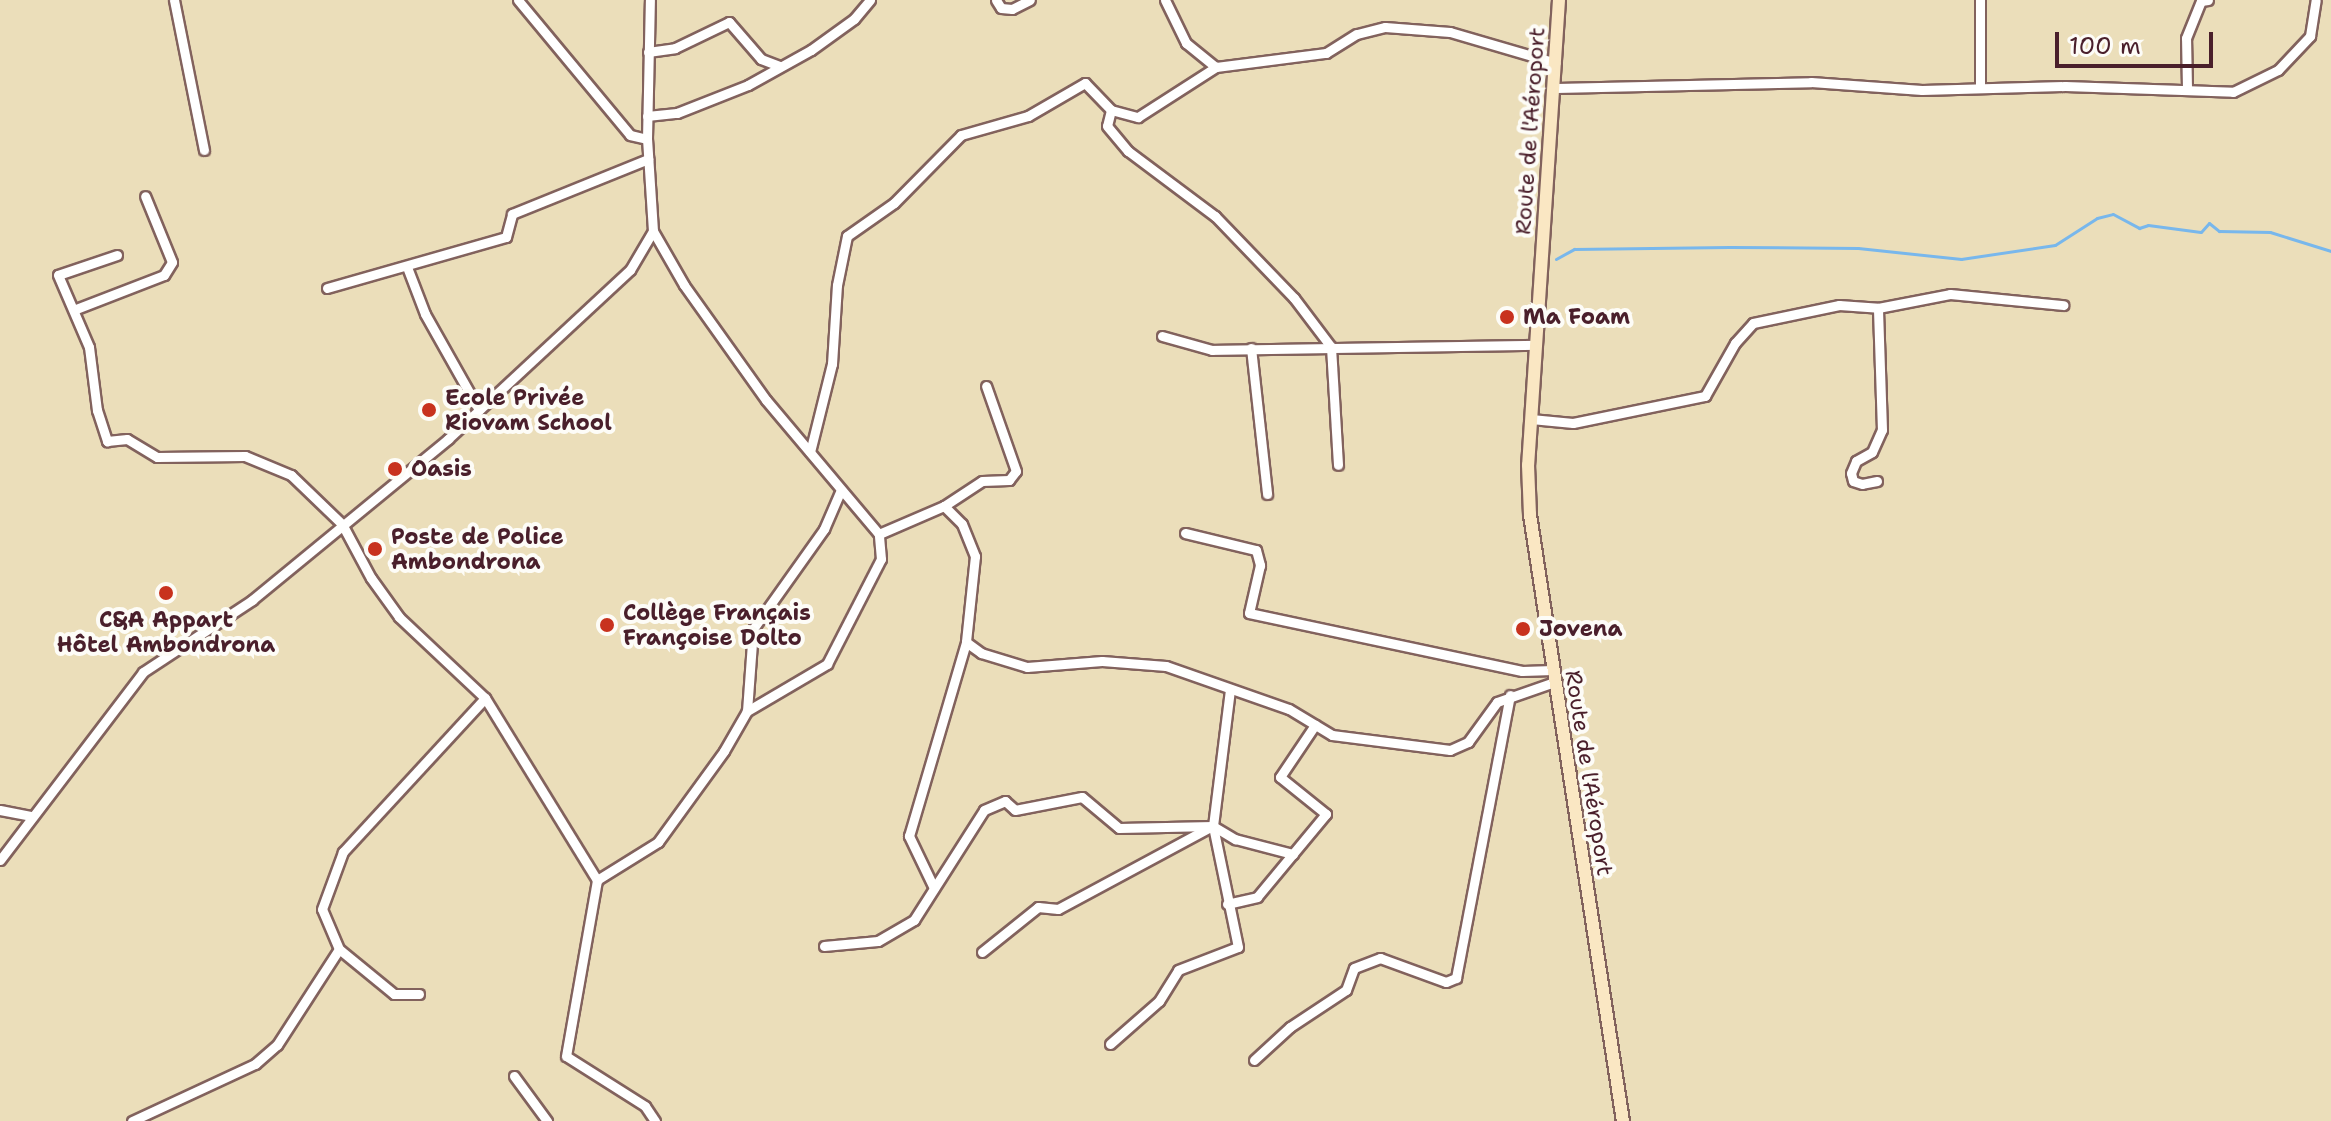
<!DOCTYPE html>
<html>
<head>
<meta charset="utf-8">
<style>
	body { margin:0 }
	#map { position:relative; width:2331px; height:1121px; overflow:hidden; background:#ebdeba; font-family:"Shantell Sans",sans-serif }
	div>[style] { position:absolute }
	.stream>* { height:3px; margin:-1.5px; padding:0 1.5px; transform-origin:1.5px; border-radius:1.5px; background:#78b7ec }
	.roads { filter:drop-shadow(2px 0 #82625d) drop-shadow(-2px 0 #82625d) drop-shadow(0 2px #82625d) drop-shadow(0 -2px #82625d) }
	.minor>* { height:9px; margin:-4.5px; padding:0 4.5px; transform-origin:4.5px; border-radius:4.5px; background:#fff }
	.secondary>* { height:12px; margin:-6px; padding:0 6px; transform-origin:6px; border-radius:6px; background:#fae7c3 }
	.dots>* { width:22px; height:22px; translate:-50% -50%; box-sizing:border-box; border:4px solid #fdfcf7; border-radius:50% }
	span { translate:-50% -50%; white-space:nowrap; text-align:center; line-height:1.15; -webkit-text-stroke:8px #fdfcf7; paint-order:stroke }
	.street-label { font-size:22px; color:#4a1f2b }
	.poi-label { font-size:22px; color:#4a1f2b; font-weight:700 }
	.left { translate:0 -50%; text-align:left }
	.scale { position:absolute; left:2055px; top:32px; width:158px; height:36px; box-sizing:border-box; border:4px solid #4a1f2b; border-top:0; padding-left:10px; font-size:24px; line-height:28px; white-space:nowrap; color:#4a1f2b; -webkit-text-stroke:6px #fdfcf7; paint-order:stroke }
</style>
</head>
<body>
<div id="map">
	<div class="stream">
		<div style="left:1556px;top:259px;width:21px;rotate:-29deg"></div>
		<div style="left:1574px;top:249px;width:155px;rotate:-0.7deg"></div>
		<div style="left:1729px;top:247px;width:129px;rotate:0.4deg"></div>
		<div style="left:1858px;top:248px;width:104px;rotate:6.1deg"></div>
		<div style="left:1961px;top:259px;width:95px;rotate:-8.5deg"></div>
		<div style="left:2055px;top:245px;width:50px;rotate:-32.7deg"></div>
		<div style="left:2097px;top:218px;width:16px;rotate:-14deg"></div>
		<div style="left:2113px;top:214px;width:30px;rotate:28deg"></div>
		<div style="left:2139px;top:228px;width:9px;rotate:-18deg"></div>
		<div style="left:2148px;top:225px;width:53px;rotate:7.5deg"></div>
		<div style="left:2201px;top:232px;width:12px;rotate:-48deg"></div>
		<div style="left:2209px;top:223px;width:13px;rotate:39deg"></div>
		<div style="left:2219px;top:231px;width:51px;rotate:1.1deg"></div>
		<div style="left:2270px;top:232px;width:64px;rotate:17.3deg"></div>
	</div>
	<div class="roads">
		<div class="minor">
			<div style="left:174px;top:0;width:153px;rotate:78.7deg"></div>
			<div style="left:518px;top:0;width:175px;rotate:50.3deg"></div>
			<div style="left:630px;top:135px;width:17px;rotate:13deg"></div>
			<div style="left:996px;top:0;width:9px;rotate:58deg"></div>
			<div style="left:1001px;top:8px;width:11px;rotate:5deg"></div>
			<div style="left:1012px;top:9px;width:20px;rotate:-27deg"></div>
			<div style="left:1165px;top:0;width:48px;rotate:64deg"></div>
			<div style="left:1186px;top:43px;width:38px;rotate:39deg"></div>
			<div style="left:1980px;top:0;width:88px;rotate:90deg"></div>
			<div style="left:648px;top:52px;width:27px;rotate:-8deg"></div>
			<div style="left:675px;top:48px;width:60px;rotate:-25.7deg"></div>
			<div style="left:729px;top:22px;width:49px;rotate:49.1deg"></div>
			<div style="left:761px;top:59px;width:19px;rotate:21deg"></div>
			<div style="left:1556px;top:88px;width:255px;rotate:-1.3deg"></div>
			<div style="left:1811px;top:82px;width:111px;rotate:4.1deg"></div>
			<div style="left:1922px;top:90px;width:143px;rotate:-1.6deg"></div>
			<div style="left:2065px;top:86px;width:168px;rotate:2deg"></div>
			<div style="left:2233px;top:92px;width:50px;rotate:-26.1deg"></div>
			<div style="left:2278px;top:70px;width:47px;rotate:-46.7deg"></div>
			<div style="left:2310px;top:36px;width:36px;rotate:-81deg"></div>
			<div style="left:2187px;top:88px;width:50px;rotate:-91.1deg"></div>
			<div style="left:2186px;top:38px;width:40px;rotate:-68deg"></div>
			<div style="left:2201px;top:1px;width:7px;rotate:-8deg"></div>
			<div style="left:1111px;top:110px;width:16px;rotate:104deg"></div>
			<div style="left:1107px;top:126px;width:33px;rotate:50deg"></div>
			<div style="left:1128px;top:151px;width:109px;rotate:36.8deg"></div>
			<div style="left:1215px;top:216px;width:114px;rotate:46.1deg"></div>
			<div style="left:1294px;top:298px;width:61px;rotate:52.9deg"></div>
			<div style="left:1331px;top:347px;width:118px;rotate:86.6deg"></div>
			<div style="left:647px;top:116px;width:30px;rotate:-6deg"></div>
			<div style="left:677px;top:113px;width:76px;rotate:-21.5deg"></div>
			<div style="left:748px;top:85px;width:72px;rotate:-29.1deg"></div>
			<div style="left:811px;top:50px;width:53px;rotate:-35.8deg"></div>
			<div style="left:854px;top:19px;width:25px;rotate:-50deg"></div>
			<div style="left:653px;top:231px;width:62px;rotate:60.1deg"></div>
			<div style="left:684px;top:285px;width:141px;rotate:54.5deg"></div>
			<div style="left:766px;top:400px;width:175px;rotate:49.9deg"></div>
			<div style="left:879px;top:534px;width:71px;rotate:-23.3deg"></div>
			<div style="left:944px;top:506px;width:25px;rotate:45deg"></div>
			<div style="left:962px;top:524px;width:35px;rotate:68deg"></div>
			<div style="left:975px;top:556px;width:86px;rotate:96deg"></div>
			<div style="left:966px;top:642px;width:19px;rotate:36deg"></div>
			<div style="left:981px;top:653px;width:48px;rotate:16.9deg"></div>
			<div style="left:1027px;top:667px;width:75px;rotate:-4.6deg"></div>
			<div style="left:1102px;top:661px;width:64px;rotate:4.5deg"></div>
			<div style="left:1166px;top:666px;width:130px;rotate:19.3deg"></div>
			<div style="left:1289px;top:709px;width:50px;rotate:31.2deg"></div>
			<div style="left:1332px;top:735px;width:119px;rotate:7.2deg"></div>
			<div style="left:1450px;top:750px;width:20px;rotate:-24deg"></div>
			<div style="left:1468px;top:742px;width:49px;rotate:-54.1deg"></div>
			<div style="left:1497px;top:702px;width:60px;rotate:-19.3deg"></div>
			<div style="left:117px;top:255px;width:62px;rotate:161.3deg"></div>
			<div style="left:58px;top:275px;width:78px;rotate:66.7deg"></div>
			<div style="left:89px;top:347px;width:64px;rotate:82.8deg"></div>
			<div style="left:97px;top:410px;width:33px;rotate:72deg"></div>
			<div style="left:107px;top:441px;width:20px;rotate:-6deg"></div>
			<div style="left:127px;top:439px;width:35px;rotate:31deg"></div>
			<div style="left:157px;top:457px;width:88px;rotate:-0.7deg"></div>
			<div style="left:245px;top:456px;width:50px;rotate:22.4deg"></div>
			<div style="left:291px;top:475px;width:71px;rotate:43.9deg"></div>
			<div style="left:342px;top:524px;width:61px;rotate:61.8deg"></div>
			<div style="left:371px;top:578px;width:48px;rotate:54.3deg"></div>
			<div style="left:399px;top:617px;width:118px;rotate:43.3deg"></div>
			<div style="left:485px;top:698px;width:214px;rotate:58.4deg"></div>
			<div style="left:407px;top:267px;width:50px;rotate:69deg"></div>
			<div style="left:425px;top:314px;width:110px;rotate:60.6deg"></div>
			<div style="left:327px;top:288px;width:186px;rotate:-15.9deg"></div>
			<div style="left:506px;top:237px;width:24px;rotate:-75deg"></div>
			<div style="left:512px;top:214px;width:147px;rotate:-22deg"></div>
			<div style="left:76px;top:309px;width:94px;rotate:-21.1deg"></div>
			<div style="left:164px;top:275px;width:15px;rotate:-58deg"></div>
			<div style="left:172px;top:262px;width:71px;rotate:-112.2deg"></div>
			<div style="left:1162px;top:336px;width:52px;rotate:15.6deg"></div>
			<div style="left:1212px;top:350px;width:323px;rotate:-0.9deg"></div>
			<div style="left:1251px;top:348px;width:147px;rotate:83.7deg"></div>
			<div style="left:1531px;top:419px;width:42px;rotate:5.4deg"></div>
			<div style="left:1573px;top:423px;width:135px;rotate:-11.6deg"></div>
			<div style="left:1705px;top:396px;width:61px;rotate:-60.5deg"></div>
			<div style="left:1735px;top:343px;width:27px;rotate:-48deg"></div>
			<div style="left:1753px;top:323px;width:88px;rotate:-11.8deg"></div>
			<div style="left:1839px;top:305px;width:39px;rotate:4deg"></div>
			<div style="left:1878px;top:308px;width:73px;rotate:-11deg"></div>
			<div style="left:1950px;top:294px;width:114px;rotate:5.6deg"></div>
			<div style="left:810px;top:452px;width:91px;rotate:-76deg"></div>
			<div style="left:832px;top:364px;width:79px;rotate:-86.4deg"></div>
			<div style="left:837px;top:285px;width:50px;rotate:-78.5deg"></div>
			<div style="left:847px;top:236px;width:57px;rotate:-35.1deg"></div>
			<div style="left:894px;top:203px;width:95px;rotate:-45.4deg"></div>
			<div style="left:961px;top:135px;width:70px;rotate:-15.8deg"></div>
			<div style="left:1028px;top:116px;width:66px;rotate:-30.1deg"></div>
			<div style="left:1085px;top:83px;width:37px;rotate:46deg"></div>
			<div style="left:1111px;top:110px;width:28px;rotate:15deg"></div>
			<div style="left:1138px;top:117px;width:93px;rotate:-32.7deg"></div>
			<div style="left:1216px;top:67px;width:111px;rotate:-7.3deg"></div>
			<div style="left:1326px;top:53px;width:36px;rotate:-32deg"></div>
			<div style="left:1357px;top:34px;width:29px;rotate:-14deg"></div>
			<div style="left:1385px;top:27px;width:65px;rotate:4.4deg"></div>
			<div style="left:1450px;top:32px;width:110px;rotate:16.3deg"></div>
			<div style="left:1877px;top:481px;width:15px;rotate:169deg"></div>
			<div style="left:1862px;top:484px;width:9px;rotate:-162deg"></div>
			<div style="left:1853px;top:481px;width:8px;rotate:-104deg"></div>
			<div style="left:1851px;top:473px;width:13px;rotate:-67deg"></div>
			<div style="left:1856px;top:461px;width:18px;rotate:-29deg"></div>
			<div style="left:1872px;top:452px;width:24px;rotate:-66deg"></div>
			<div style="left:1882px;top:430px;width:122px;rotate:-91.9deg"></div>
			<div style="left:944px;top:506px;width:45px;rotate:-33.3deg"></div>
			<div style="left:982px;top:481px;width:27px;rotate:-2deg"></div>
			<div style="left:1009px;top:480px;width:11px;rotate:-52deg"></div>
			<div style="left:1016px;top:471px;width:90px;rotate:-109.4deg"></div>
			<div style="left:1185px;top:533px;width:73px;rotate:13.5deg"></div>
			<div style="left:1256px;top:550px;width:16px;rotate:75deg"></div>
			<div style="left:1260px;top:565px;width:49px;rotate:102.9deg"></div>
			<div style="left:1249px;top:613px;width:279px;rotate:12deg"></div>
			<div style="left:1522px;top:671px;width:31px;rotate:-2deg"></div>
			<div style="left:747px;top:711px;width:93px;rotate:-30.4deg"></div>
			<div style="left:827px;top:664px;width:118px;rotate:-62.8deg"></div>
			<div style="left:881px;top:559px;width:25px;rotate:-95deg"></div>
			<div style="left:0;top:810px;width:31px;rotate:11deg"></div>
			<div style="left:0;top:860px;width:236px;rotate:-52.7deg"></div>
			<div style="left:143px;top:672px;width:131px;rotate:-33.4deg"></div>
			<div style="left:252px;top:600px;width:254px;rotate:-39.4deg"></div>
			<div style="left:448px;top:439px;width:248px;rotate:-42.9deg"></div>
			<div style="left:630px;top:270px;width:45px;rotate:-59.5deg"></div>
			<div style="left:653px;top:231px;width:92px;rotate:-93.7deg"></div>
			<div style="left:647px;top:139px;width:139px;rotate:-88.8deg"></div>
			<div style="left:934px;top:888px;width:58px;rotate:-115.7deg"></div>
			<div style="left:909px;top:836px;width:202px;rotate:-73.6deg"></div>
			<div style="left:1227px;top:904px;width:31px;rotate:-13deg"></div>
			<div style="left:1257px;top:897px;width:108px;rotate:-50.3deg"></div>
			<div style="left:1326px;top:814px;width:59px;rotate:-141.2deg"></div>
			<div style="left:1280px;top:777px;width:63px;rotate:-56.1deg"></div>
			<div style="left:824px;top:946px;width:54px;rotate:-5.3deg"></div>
			<div style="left:878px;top:941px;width:42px;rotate:-30.3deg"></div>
			<div style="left:914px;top:920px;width:130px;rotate:-57.5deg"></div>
			<div style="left:984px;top:810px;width:23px;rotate:-23deg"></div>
			<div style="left:1005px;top:801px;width:13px;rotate:42deg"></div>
			<div style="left:1015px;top:810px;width:68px;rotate:-11deg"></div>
			<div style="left:1082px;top:797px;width:48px;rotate:40deg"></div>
			<div style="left:1119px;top:828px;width:94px;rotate:-1.2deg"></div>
			<div style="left:1213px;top:826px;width:26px;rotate:31deg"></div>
			<div style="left:1235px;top:839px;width:60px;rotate:14.5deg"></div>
			<div style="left:339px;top:949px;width:71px;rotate:39.3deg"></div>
			<div style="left:394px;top:994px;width:25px"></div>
			<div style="left:982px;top:952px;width:72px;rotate:-38.8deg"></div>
			<div style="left:1038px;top:907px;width:20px;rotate:6deg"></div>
			<div style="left:1058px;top:909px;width:173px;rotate:-28.3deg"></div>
			<div style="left:1110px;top:1044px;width:65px;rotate:-41.3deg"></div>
			<div style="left:1159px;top:1001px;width:36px;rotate:-58deg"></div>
			<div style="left:1178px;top:970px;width:64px;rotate:-21deg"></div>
			<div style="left:1238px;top:947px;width:124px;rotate:-101.7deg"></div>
			<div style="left:1213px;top:826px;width:138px;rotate:-82.9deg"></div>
			<div style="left:1254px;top:1060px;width:49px;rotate:-42.5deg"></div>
			<div style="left:1290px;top:1027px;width:67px;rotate:-33.5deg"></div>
			<div style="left:1346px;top:990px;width:23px;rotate:-70deg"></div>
			<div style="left:1354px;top:968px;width:28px;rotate:-21deg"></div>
			<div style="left:1380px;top:958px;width:70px;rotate:20deg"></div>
			<div style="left:1446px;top:982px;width:11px;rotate:-22deg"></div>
			<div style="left:1456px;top:978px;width:288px;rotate:-79.2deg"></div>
			<div style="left:514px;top:1076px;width:56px;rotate:53.7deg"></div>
			<div style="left:132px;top:1121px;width:136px;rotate:-24.9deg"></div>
			<div style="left:255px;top:1064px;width:29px;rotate:-41deg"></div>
			<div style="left:277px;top:1045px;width:114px;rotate:-57.1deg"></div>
			<div style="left:339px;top:949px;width:43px;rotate:-113deg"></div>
			<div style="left:322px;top:909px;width:61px;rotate:-69.8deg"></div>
			<div style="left:343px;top:852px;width:209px;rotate:-47.3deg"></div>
			<div style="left:655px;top:1121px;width:18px;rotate:-124deg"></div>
			<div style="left:645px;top:1106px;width:93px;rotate:-147.7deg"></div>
			<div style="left:566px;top:1056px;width:179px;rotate:-80deg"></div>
			<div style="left:597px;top:880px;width:72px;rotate:-31.9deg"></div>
			<div style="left:658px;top:842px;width:112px;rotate:-54deg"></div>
			<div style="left:724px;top:751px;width:46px;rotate:-60.1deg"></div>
			<div style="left:747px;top:711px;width:82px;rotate:-85.8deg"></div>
			<div style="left:753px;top:629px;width:123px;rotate:-54.6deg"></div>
			<div style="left:824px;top:529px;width:40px;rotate:-66.6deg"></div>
		</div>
		<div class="secondary">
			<div style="left:1559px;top:0;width:466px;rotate:93.8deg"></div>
			<div style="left:1528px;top:465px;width:50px;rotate:87.7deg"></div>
			<div style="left:1530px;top:515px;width:613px;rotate:81.28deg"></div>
		</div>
	</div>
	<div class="dots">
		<div style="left:1507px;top:317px;background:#c8321e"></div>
		<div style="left:429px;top:410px;background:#c8321e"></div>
		<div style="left:395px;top:469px;background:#c8321e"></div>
		<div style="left:375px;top:549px;background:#c8321e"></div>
		<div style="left:166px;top:593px;background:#c8321e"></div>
		<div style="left:607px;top:625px;background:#c8321e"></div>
		<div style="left:1523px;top:629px;background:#c8321e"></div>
	</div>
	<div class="street-label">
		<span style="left:1530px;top:131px;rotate:-86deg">Route de l'Aéroport</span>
		<span style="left:1589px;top:773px;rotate:81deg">Route de l'Aéroport</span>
	</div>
	<div class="poi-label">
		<span class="left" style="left:1523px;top:317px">Ma Foam</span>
		<span class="left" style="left:445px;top:410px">Ecole Privée<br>Riovam School</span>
		<span class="left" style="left:411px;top:469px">Oasis</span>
		<span class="left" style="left:391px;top:549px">Poste de Police<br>Ambondrona</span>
		<span class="left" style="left:623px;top:625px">Collège Français<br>Françoise Dolto</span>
		<span style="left:166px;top:632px">C&amp;A Appart<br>Hôtel Ambondrona</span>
		<span class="left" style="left:1539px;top:629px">Jovena</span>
	</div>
	<div class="scale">100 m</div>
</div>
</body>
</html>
